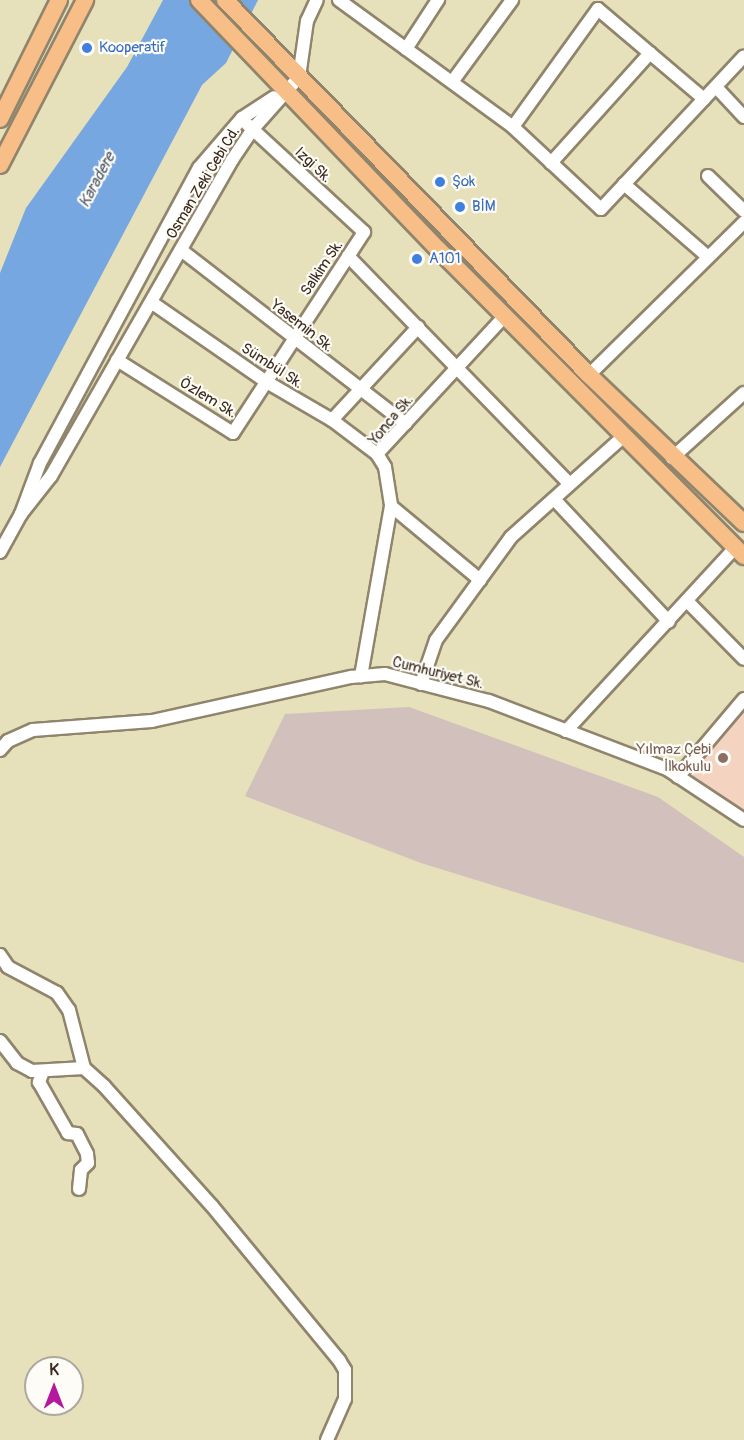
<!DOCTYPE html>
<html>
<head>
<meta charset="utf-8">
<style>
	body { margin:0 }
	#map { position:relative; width:744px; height:1440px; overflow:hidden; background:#e6e0bb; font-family:Pangolin,sans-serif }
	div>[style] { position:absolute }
	.built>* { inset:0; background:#f5d3c1 }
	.industrial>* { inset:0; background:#d1c0bc }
	.water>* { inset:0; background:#77a7e1 }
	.roads { filter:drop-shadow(2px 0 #90856c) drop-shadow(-2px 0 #90856c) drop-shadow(0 2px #90856c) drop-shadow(0 -2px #90856c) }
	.minor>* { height:12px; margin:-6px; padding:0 6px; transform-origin:6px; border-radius:6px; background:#fff }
	.major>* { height:16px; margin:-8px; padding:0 8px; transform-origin:8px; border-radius:8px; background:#f7be87 }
	.dots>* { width:16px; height:16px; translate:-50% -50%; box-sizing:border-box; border:3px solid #fdfcf7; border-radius:50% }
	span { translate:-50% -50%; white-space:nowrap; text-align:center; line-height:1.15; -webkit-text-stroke:4.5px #fdfcf7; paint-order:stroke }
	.shop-label { font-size:15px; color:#366cbe }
	.left { translate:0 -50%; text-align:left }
	.street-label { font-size:15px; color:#3b2a1e }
	.education-label { font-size:15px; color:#785e54 }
	.right { translate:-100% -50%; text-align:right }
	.water-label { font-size:16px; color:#535c6c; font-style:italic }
	.north { position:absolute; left:24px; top:1356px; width:60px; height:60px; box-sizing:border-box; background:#fdfcf7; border:2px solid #afa8a0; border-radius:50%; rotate:0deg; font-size:16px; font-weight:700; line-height:24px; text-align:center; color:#3b2a1e }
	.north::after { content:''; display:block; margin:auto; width:21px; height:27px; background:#b5179e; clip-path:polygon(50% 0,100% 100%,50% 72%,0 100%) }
</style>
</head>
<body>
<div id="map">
	<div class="built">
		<div style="clip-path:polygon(744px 706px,744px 817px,689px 777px)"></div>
	</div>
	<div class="industrial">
		<div style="clip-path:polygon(409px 707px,658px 797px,744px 857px,744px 963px,421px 863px,245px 796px,285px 714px)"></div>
	</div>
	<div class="water">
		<div style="clip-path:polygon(163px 0,258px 0,226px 63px,202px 85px,0 467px,0 273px,26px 208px,127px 67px)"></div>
	</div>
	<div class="roads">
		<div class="minor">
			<div style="left:339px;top:0;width:215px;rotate:36.1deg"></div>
			<div style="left:406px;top:49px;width:59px;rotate:-56.9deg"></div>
			<div style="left:452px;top:82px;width:102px;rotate:-53.8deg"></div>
			<div style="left:716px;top:87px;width:41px;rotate:47deg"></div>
			<div style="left:704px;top:99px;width:139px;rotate:-139.7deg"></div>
			<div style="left:598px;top:9px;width:145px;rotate:125.8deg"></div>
			<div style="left:513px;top:127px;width:120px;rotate:43deg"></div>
			<div style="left:601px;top:209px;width:209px;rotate:-46.9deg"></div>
			<div style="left:551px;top:163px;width:148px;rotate:-48deg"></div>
			<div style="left:708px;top:176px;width:50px;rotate:44.2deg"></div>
			<div style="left:624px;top:184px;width:111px;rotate:41deg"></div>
			<div style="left:181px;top:250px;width:284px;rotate:37.7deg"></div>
			<div style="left:348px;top:256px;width:318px;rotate:45.8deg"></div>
			<div style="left:151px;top:302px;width:139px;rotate:34.7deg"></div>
			<div style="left:265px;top:381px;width:78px;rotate:30.2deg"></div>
			<div style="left:332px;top:420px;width:56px;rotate:37.1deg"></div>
			<div style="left:377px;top:454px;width:15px;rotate:58deg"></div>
			<div style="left:385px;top:467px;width:39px;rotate:81deg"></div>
			<div style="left:391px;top:506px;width:173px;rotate:100deg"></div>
			<div style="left:117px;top:360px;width:137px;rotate:32.2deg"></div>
			<div style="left:233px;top:433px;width:240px;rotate:-56.9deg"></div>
			<div style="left:364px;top:232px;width:159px;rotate:-137.3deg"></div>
			<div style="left:589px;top:375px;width:218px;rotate:-44.6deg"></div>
			<div style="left:332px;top:420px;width:127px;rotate:-47.2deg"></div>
			<div style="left:377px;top:454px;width:187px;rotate:-47.2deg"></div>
			<div style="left:672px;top:458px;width:97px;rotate:-42.1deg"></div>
			<div style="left:554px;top:499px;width:168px;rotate:46.9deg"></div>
			<div style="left:391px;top:506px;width:116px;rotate:39.7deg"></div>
			<div style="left:21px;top:514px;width:48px;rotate:-51.7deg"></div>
			<div style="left:51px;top:476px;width:364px;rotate:-60.2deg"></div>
			<div style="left:232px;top:160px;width:36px;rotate:-56deg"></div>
			<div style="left:252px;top:130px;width:71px;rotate:-48.4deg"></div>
			<div style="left:299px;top:77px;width:57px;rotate:-81.9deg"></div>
			<div style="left:307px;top:21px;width:23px;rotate:-65deg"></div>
			<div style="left:0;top:552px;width:43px;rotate:-61.1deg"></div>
			<div style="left:21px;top:514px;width:54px;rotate:-69.6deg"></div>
			<div style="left:40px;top:463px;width:335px;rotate:-61.7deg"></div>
			<div style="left:199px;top:168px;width:66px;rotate:-49.3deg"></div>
			<div style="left:242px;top:118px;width:38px;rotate:-33deg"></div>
			<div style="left:687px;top:601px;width:81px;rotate:45.5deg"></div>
			<div style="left:421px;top:684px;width:46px;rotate:-71.2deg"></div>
			<div style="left:436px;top:640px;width:127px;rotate:-53.9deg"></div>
			<div style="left:511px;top:537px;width:150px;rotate:-41.8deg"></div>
			<div style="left:566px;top:731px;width:249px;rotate:-47.3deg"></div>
			<div style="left:0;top:750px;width:12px;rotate:-48deg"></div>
			<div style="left:8px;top:741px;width:27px;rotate:-24deg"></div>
			<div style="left:33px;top:730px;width:119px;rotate:-4.3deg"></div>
			<div style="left:152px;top:721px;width:204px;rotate:-12.5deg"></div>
			<div style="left:351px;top:677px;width:34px;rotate:-5deg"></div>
			<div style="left:385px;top:674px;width:107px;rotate:14.6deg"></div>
			<div style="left:489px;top:701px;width:191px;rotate:20.9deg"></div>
			<div style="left:667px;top:769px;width:92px;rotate:33.5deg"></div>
			<div style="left:678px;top:777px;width:102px;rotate:-49.8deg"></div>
			<div style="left:0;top:955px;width:14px;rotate:56deg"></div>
			<div style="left:8px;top:967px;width:55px;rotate:28deg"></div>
			<div style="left:57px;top:993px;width:21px;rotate:55deg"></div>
			<div style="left:69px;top:1010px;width:60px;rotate:75.5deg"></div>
			<div style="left:0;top:1041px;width:28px;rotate:52deg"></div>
			<div style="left:17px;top:1063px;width:17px;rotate:28deg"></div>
			<div style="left:32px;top:1071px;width:52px;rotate:-3.3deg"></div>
			<div style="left:84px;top:1068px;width:27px;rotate:42deg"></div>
			<div style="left:104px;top:1086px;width:161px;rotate:48deg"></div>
			<div style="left:212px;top:1206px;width:200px;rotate:50.5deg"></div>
			<div style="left:339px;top:1360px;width:12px;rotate:59deg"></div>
			<div style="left:345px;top:1370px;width:29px;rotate:90deg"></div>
			<div style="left:345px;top:1399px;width:45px;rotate:113.7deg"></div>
			<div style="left:42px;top:1074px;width:9px;rotate:111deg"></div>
			<div style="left:39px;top:1082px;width:59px;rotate:60.4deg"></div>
			<div style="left:68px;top:1133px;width:9px;rotate:6deg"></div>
			<div style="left:77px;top:1134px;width:22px;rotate:63deg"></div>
			<div style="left:87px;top:1154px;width:9px;rotate:84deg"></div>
			<div style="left:88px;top:1163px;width:10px;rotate:135deg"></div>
			<div style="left:81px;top:1170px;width:19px;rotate:96deg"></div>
		</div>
		<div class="major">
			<div style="left:199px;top:0;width:347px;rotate:46.2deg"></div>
			<div style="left:439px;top:250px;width:432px;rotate:45.1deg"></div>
			<div style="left:225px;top:0;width:523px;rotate:45.85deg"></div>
			<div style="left:589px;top:375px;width:214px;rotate:43.7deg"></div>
			<div style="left:0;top:119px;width:133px;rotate:-63.6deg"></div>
			<div style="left:0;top:165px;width:186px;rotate:-62.7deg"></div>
		</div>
	</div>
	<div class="dots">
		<div style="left:87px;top:48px;background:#3f7fe0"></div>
		<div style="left:440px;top:182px;background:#3f7fe0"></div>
		<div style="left:460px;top:207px;background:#3f7fe0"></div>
		<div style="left:417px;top:259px;background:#3f7fe0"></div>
		<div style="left:723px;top:758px;background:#8d6e63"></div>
	</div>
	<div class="shop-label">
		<span class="left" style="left:99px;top:48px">Kooperatif</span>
		<span class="left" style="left:452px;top:182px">Şok</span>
		<span class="left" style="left:472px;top:207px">BİM</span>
		<span class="left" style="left:429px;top:259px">A101</span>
	</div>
	<div class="street-label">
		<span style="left:313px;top:165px;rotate:43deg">Izgi Sk.</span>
		<span style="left:203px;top:183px;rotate:-59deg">Osman Zeki Cebi Cd.</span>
		<span style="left:322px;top:268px;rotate:-56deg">Salkim Sk.</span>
		<span style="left:302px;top:326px;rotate:38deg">Yasemin Sk.</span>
		<span style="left:272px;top:366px;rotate:33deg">Sümbül Sk.</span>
		<span style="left:208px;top:398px;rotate:31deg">Özlem Sk.</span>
		<span style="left:391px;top:420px;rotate:-50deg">Yonca Sk.</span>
		<span style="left:438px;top:673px;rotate:14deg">Cumhuriyet Sk.</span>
	</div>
	<div class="education-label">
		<span class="right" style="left:711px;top:758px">Yılmaz Çebi<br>İlkokulu</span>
	</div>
	<div class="water-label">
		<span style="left:97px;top:180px;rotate:-62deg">Karadere</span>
	</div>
	<div class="north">K</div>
</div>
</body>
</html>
